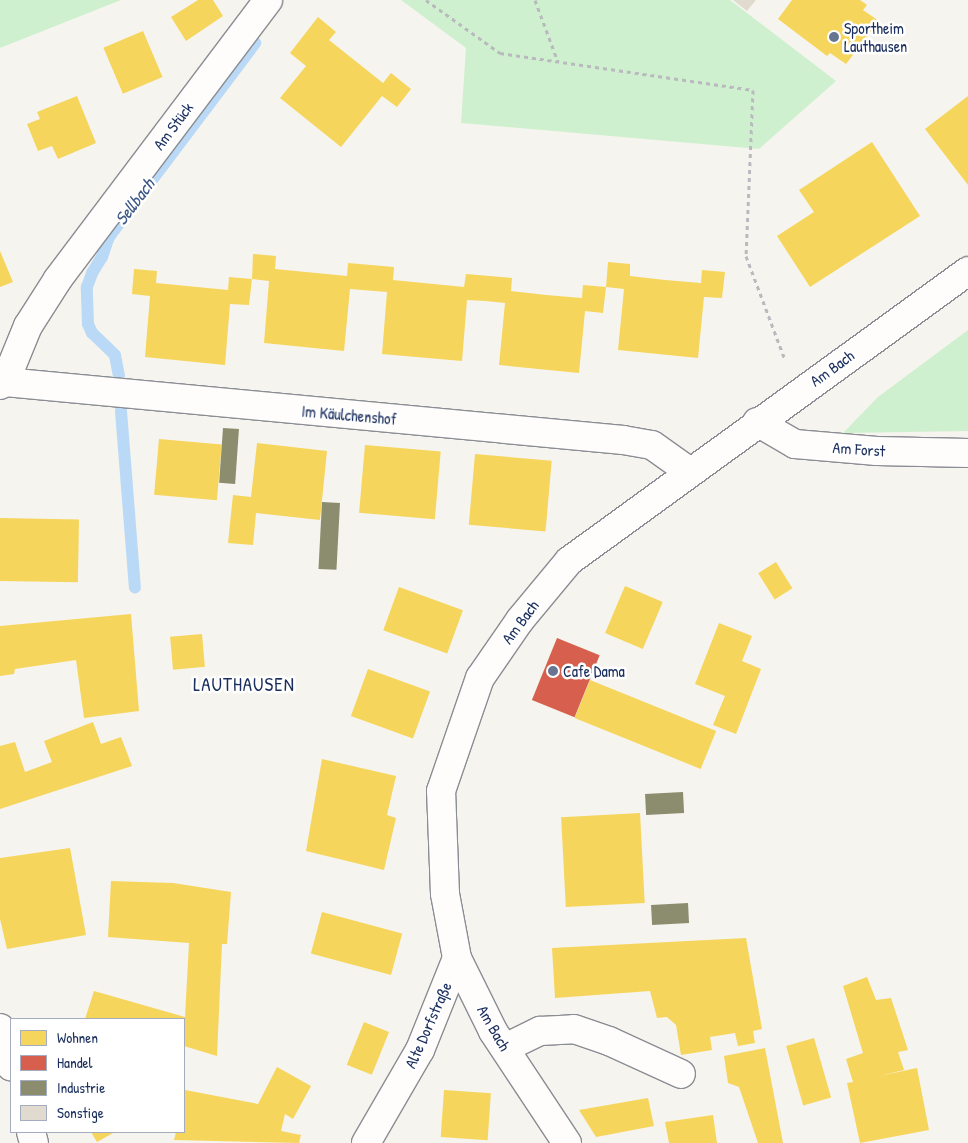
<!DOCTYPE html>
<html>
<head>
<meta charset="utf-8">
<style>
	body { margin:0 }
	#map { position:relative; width:968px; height:1143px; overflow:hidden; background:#f6f4ee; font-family:"Patrick Hand",sans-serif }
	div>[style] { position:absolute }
	.green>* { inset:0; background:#cff0ce }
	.homes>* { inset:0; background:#f6d55c; transform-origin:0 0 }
	.shops>* { inset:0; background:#d6604d; transform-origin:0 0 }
	.industry>* { inset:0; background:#8c8c6e; transform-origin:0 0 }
	.stream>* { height:12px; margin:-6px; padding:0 6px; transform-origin:6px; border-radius:6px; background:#bad9f7 }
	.building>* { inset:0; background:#e1dbcf }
	.path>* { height:3px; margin-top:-1.5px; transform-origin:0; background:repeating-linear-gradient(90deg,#b8babe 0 4px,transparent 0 8px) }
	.roads { filter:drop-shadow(1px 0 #8a8d93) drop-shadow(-1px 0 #8a8d93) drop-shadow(0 1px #8a8d93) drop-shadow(0 -1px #8a8d93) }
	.minor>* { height:28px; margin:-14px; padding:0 14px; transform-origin:14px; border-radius:14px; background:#fefdfc }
	.dots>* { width:14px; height:14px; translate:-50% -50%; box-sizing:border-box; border:2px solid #fff; border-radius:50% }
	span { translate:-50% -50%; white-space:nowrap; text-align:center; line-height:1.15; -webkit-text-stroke:5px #fff; paint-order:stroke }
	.poi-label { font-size:16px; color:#1b2f5e }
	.left { translate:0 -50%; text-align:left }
	.street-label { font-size:16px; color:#1b2f5e }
	.water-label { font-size:18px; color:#3c5785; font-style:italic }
	.quarter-label { font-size:19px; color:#1b2f5e; letter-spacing:1px }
	.legend { position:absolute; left:10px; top:1018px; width:175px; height:115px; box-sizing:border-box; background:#fff; border:1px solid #a4acbf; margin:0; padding:6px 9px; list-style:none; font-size:15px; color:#1b2f5e }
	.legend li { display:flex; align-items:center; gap:10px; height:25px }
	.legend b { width:25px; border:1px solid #a4acbf }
</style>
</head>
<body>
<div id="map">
	<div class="green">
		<div style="clip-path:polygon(0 0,121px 0,0 48px)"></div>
		<div style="clip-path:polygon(401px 0,730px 0,836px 81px,759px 149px,461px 123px,466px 48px)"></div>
		<div style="clip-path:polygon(968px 330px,968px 431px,843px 433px,878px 397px)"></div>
	</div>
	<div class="homes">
		<div style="clip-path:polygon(198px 0,213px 0,223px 16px,186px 41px,171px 17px)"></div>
		<div style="clip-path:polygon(792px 0,860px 0,867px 5px,863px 10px,879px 21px,846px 64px,830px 53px,827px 56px,778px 19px)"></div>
		<div style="clip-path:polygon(318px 17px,336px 32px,329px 40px,383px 83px,391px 73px,411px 89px,397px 107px,382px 96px,341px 147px,280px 98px,306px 66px,290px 53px)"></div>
		<div style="left:143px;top:31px;width:50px;height:43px;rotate:67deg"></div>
		<div style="clip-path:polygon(77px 96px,96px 143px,58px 159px,52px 146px,38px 151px,27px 124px,40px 119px,37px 112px)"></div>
		<div style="clip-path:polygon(968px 96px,968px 185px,925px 129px)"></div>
		<div style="clip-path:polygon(872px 142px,920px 216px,810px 287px,777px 236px,814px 212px,799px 190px)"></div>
		<div style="clip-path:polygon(0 251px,13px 282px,0 287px)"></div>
		<div style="clip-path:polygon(253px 254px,276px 256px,275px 269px,347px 276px,348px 263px,394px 267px,393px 280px,464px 287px,466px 274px,512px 278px,511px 291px,546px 295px,582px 298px,583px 285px,606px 287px,603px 313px,585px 311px,579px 373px,499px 365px,505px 303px,486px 301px,467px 300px,462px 361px,382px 354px,387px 292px,350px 289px,344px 351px,264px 343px,269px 281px,252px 279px,249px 305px,230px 304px,225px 365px,145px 357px,150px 296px,132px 294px,134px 269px,157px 271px,156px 283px,228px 290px,229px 277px,252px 279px)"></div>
		<div style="clip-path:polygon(608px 262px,630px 264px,630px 276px,665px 280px,701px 283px,702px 270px,725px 272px,722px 298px,704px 297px,698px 358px,618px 350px,624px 289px,606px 287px)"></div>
		<div style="left:159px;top:439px;width:63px;height:56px;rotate:5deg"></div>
		<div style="clip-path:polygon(257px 443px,327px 451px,320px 520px,256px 513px,253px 545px,228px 543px,233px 495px,251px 497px)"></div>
		<div style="left:365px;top:445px;width:76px;height:68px;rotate:5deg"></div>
		<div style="left:475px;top:454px;width:77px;height:71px;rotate:5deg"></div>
		<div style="left:0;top:518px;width:79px;height:63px;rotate:1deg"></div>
		<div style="left:776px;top:562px;width:31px;height:21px;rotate:58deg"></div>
		<div style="left:625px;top:586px;width:41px;height:51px;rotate:23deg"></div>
		<div style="left:399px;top:587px;width:68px;height:46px;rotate:20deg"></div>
		<div style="clip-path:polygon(131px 614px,139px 711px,84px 718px,76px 660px,15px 669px,14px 674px,0 676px,0 626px)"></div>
		<div style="clip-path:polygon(719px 623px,752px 636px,742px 661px,761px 669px,736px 734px,713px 725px,725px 696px,695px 684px)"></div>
		<div style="left:202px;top:634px;width:33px;height:32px;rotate:85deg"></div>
		<div style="left:368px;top:669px;width:66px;height:50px;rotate:20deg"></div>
		<div style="left:590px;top:680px;width:136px;height:41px;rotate:22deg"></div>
		<div style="clip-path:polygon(93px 722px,101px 744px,121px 737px,132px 766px,0 809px,0 746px,15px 742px,25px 772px,52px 762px,44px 741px)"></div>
		<div style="clip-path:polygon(322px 759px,396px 776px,387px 815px,396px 818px,384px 870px,306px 851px)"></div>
		<div style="left:640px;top:813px;width:90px;height:79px;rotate:87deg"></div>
		<div style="clip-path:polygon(70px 848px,86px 935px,7px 949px,0 919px,0 858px)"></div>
		<div style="clip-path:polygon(111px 881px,173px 883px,231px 892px,227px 944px,222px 944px,217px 1056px,184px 1046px,184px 1019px,85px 1019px,94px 991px,185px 1017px,189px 943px,108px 937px)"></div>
		<div style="left:322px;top:912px;width:83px;height:43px;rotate:15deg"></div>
		<div style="clip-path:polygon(746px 938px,762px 1029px,753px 1031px,755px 1043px,738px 1046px,735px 1033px,710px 1037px,712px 1050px,681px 1055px,676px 1025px,667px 1017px,657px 1018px,650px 991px,555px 998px,552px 948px)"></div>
		<div style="clip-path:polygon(867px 977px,876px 1000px,891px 998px,908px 1050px,898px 1052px,904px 1070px,879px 1076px,917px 1068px,929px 1130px,860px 1143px,847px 1083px,853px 1082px,846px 1059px,863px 1053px,843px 986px)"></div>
		<div style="left:364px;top:1022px;width:27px;height:46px;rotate:22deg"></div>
		<div style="left:814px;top:1038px;width:62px;height:29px;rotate:74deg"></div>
		<div style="clip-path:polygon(765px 1048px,783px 1143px,758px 1143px,739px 1087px,728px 1083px,724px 1056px)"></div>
		<div style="clip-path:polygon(277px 1067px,311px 1086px,293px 1119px,285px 1114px,281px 1131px,301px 1135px,299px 1143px,174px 1140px,176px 1132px,184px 1132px,185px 1090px,258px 1104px)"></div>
		<div style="left:444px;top:1090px;width:47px;height:47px;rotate:4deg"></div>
		<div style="clip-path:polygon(648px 1098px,654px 1126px,596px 1137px,579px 1110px)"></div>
		<div style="clip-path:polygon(713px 1115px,717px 1143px,669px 1143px,665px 1122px)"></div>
		<div style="clip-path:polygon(91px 1132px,115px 1132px,97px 1142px)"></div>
	</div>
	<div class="shops">
		<div style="left:557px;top:638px;width:46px;height:67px;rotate:22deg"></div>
	</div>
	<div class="industry">
		<div style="left:223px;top:428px;width:16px;height:55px;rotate:4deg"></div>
		<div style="left:322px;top:502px;width:18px;height:67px;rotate:3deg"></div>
		<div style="left:683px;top:792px;width:21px;height:38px;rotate:87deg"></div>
		<div style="left:688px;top:903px;width:20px;height:37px;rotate:87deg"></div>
	</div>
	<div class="stream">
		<div style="left:119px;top:376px;width:21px;rotate:-101deg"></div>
		<div style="left:115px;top:355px;width:32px;rotate:-136deg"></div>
		<div style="left:92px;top:333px;width:10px;rotate:-114deg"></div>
		<div style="left:88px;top:324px;width:37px;rotate:-92deg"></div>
		<div style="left:87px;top:287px;width:15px;rotate:-70deg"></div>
		<div style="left:92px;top:273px;width:19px;rotate:-58deg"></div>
		<div style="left:102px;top:257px;width:21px;rotate:-71deg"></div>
		<div style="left:109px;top:237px;width:243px;rotate:-53deg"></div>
		<div style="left:121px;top:411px;width:177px;rotate:85.5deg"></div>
	</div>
	<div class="building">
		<div style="clip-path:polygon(733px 0,756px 0,747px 11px)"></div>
	</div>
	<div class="path">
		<div style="left:426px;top:0;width:91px;rotate:35.6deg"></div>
		<div style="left:500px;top:53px;width:256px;rotate:8.3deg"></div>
		<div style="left:753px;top:90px;width:166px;rotate:92.4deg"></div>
		<div style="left:746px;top:256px;width:111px;rotate:69.4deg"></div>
		<div style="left:535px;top:0;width:66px;rotate:69.6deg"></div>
	</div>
	<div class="roads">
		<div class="minor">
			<div style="left:5px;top:382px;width:61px;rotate:-67.7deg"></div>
			<div style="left:28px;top:326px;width:56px;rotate:-57.4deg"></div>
			<div style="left:58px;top:279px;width:349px;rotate:-53deg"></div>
			<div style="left:0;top:385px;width:6px;rotate:-31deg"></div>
			<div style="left:5px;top:382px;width:621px;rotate:5.36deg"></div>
			<div style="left:623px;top:440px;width:29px;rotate:10deg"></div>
			<div style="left:652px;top:445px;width:47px;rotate:35.4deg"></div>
			<div style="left:757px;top:422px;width:44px;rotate:30.1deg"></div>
			<div style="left:795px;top:444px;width:82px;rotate:4.9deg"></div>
			<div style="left:877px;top:451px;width:91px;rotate:1.3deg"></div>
			<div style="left:0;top:1028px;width:40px;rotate:74deg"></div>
			<div style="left:505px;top:1048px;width:39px;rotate:-26deg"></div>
			<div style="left:540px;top:1031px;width:34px;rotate:-3deg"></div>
			<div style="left:574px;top:1029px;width:37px;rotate:19deg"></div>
			<div style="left:609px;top:1041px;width:79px;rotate:24.6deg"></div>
			<div style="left:31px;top:1132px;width:11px;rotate:75deg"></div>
			<div style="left:366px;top:1143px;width:108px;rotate:-59.9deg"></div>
			<div style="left:420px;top:1050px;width:99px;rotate:-68.1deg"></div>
			<div style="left:567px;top:1143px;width:134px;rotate:-123.5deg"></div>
			<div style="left:493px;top:1031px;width:81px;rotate:-116.3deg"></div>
			<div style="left:457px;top:958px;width:65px;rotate:-100.6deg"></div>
			<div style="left:445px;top:894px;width:103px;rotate:-92.2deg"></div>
			<div style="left:441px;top:791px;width:120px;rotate:-71deg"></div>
			<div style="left:480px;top:678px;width:70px;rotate:-55.4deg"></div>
			<div style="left:520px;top:620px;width:77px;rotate:-50.3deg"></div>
			<div style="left:569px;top:561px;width:493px;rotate:-36deg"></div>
		</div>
	</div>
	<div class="dots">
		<div style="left:834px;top:37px;background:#687490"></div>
		<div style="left:553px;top:671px;background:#687490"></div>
	</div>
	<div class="poi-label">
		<span class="left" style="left:844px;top:37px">Sportheim<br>Lauthausen</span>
		<span class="left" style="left:563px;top:671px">Cafe Dama</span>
	</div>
	<div class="street-label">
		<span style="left:173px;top:126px;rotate:-53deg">Am Stück</span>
		<span style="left:832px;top:368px;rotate:-36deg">Am Bach</span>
		<span style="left:349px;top:415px;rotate:5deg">Im Käulchenshof</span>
		<span style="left:859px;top:449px;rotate:4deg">Am Forst</span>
		<span style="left:520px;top:622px;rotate:-53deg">Am Bach</span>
		<span style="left:428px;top:1025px;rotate:-66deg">Alte Dorfstraße</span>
		<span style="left:494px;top:1028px;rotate:60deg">Am Bach</span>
	</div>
	<div class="water-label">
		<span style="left:135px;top:202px;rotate:-53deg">Sellbach</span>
	</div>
	<div class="quarter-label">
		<span style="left:244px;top:685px">LAUTHAUSEN</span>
	</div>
	<ul class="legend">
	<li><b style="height:14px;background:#f6d55c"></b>Wohnen</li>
	<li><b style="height:14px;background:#d6604d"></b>Handel</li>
	<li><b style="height:14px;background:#8c8c6e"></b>Industrie</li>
	<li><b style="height:14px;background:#e1dbcf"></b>Sonstige</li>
	</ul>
</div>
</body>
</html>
